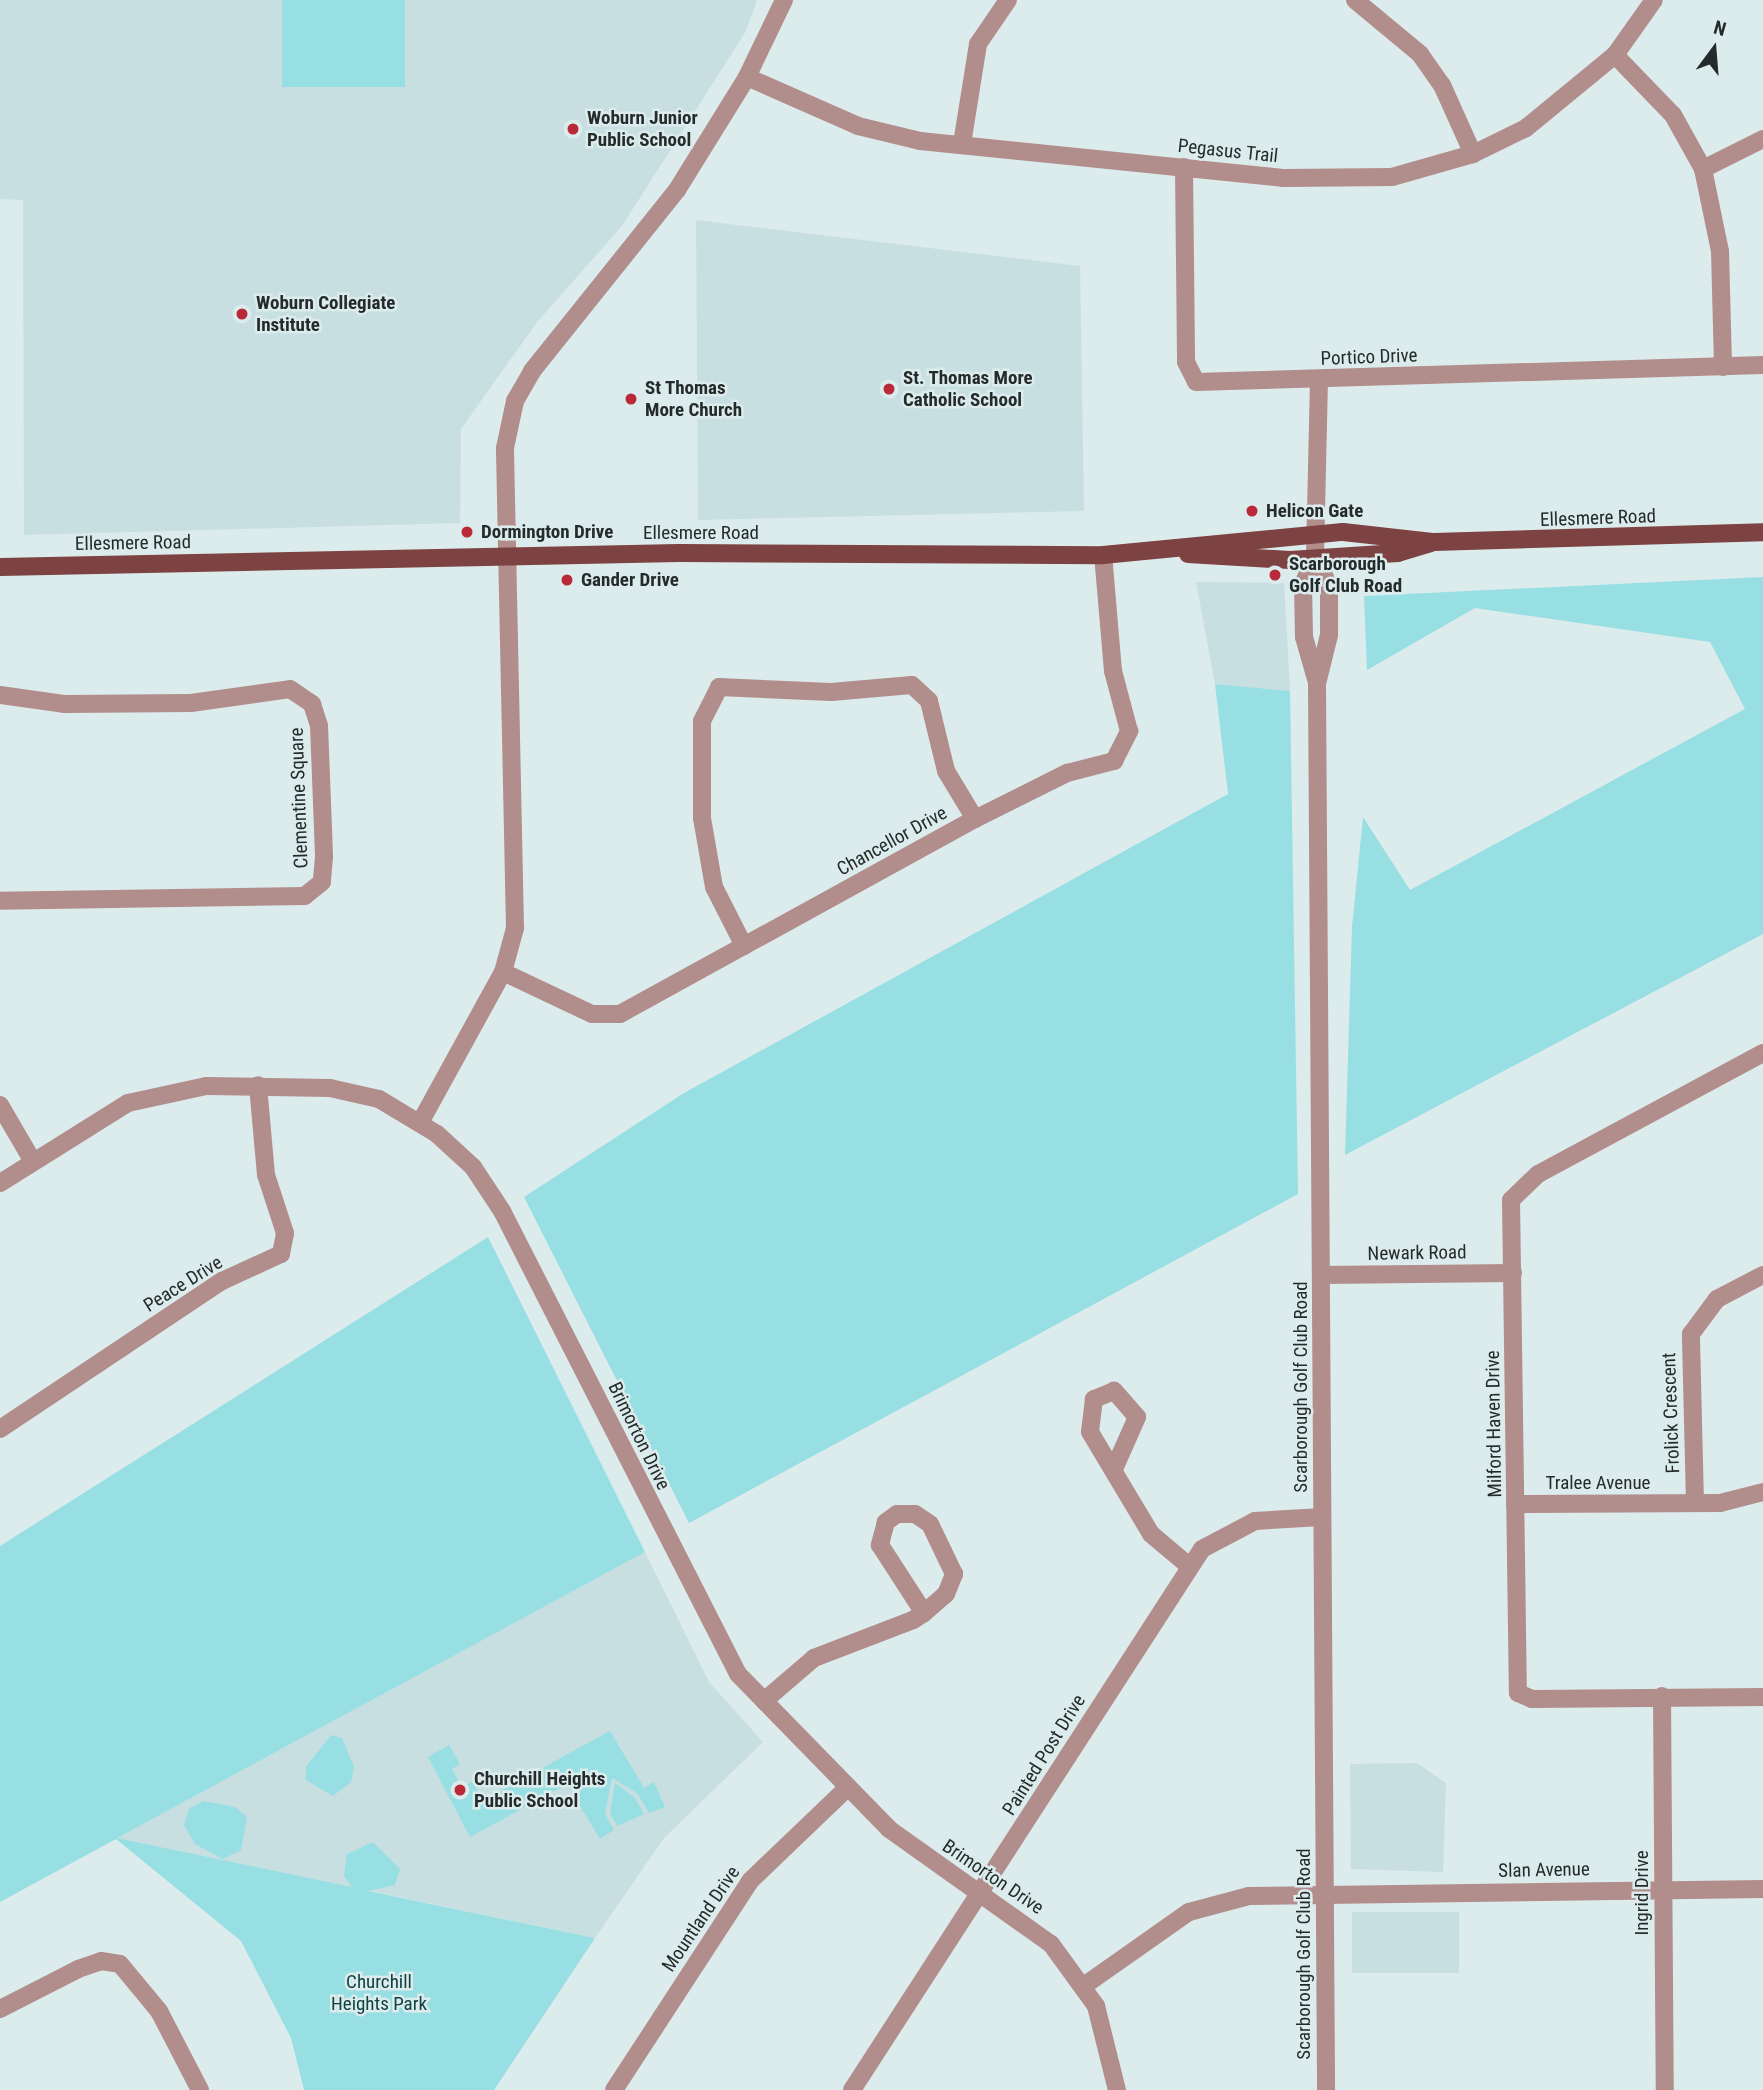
<!DOCTYPE html>
<html>
<head>
<meta charset="utf-8">
<style>
	body { margin:0 }
	#map { position:relative; width:1763px; height:2090px; overflow:hidden; background:#dcebec; font-family:"Roboto Condensed",sans-serif }
	div>[style] { position:absolute }
	.built>* { inset:0; background:#c7dfe0; transform-origin:0 0 }
	.green>* { inset:0; background:#97dfe3; transform-origin:0 0 }
	.minor>* { height:18px; margin:-9px; padding:0 9px; transform-origin:9px; border-radius:9px; background:#b18d8c }
	.major>* { height:18px; margin:-9px; padding:0 9px; transform-origin:9px; border-radius:9px; background:#7d4242 }
	.dots>* { width:19px; height:19px; translate:-50% -50%; box-sizing:border-box; border:4px solid #dcebec; border-radius:50% }
	span { translate:-50% -50%; white-space:nowrap; text-align:center; line-height:1.15; -webkit-text-stroke:5px #dcebec; paint-order:stroke }
	.poi-label { font-size:19px; color:#252b2b; font-weight:700 }
	.left { translate:0 -50%; text-align:left }
	.street-label { font-size:19px; color:#252b2b }
	.park-label { font-size:19px; color:#104144 }
	.north { position:absolute; left:1679px; top:14px; width:70px; height:70px; -webkit-text-stroke:5px #dcebec; paint-order:stroke; rotate:16deg; font-size:19px; font-weight:700; line-height:28px; text-align:center; color:#252b2b }
	.north::after { content:''; display:block; margin:auto; width:24px; height:32px; background:#252b2b; clip-path:polygon(50% 0,100% 100%,50% 72%,0 100%) }
</style>
</head>
<body>
<div id="map">
	<div class="built">
		<div style="clip-path:polygon(0 0,757px 0,746px 31px,622px 226px,538px 321px,461px 429px,460px 523px,24px 535px,23px 200px,0 199px)"></div>
		<div style="clip-path:polygon(696px 220px,1080px 266px,1084px 511px,698px 520px)"></div>
		<div style="clip-path:polygon(1196px 582px,1284px 583px,1290px 691px,1215px 684px)"></div>
		<div style="clip-path:polygon(645px 1552px,709px 1682px,763px 1742px,664px 1838px,595px 1938px,116px 1838px)"></div>
		<div style="clip-path:polygon(1417px 1763px,1446px 1783px,1443px 1872px,1351px 1869px,1350px 1764px)"></div>
		<div style="left:1352px;top:1912px;width:107px;height:61px"></div>
	</div>
	<div class="green">
		<div style="left:282px;top:0;width:123px;height:87px"></div>
		<div style="clip-path:polygon(1763px 577px,1763px 934px,1345px 1155px,1352px 927px,1363px 817px,1410px 890px,1745px 709px,1710px 642px,1475px 608px,1367px 670px,1364px 596px)"></div>
		<div style="clip-path:polygon(1215px 684px,1290px 691px,1298px 1194px,689px 1523px,524px 1197px,684px 1093px,1228px 794px)"></div>
		<div style="clip-path:polygon(488px 1237px,645px 1552px,117px 1838px,352px 1887px,344px 1876px,347px 1854px,373px 1842px,400px 1869px,395px 1885px,368px 1891px,595px 1938px,494px 2090px,304px 2090px,291px 2038px,241px 1941px,116px 1839px,0 1902px,0 1546px)"></div>
		<div style="clip-path:polygon(610px 1731px,644px 1788px,654px 1782px,665px 1807px,649px 1813px,637px 1793px,612px 1778px,605px 1814px,614px 1830px,600px 1839px,567px 1784px,470px 1837px,428px 1757px,449px 1745px,460px 1764px,452px 1769px,462px 1787px,473px 1781px,482px 1801px)"></div>
		<div style="clip-path:polygon(331px 1735px,342px 1738px,354px 1767px,351px 1782px,333px 1796px,306px 1780px,306px 1767px)"></div>
		<div style="clip-path:polygon(615px 1783px,635px 1798px,644px 1814px,617px 1826px,610px 1813px)"></div>
		<div style="clip-path:polygon(203px 1801px,235px 1807px,247px 1817px,241px 1850px,223px 1859px,195px 1844px,184px 1825px,189px 1809px)"></div>
	</div>
	<div class="minor">
		<div style="left:1355px;top:0;width:85px;rotate:39.7deg"></div>
		<div style="left:1420px;top:54px;width:38px;rotate:55deg"></div>
		<div style="left:1442px;top:85px;width:76px;rotate:65.8deg"></div>
		<div style="left:1615px;top:55px;width:83px;rotate:46deg"></div>
		<div style="left:1673px;top:115px;width:62px;rotate:60.9deg"></div>
		<div style="left:1703px;top:169px;width:84px;rotate:78.3deg"></div>
		<div style="left:1720px;top:251px;width:116px;rotate:88.5deg"></div>
		<div style="left:747px;top:77px;width:121px;rotate:23.8deg"></div>
		<div style="left:858px;top:126px;width:64px;rotate:13.6deg"></div>
		<div style="left:920px;top:141px;width:365px;rotate:5.8deg"></div>
		<div style="left:1283px;top:178px;width:109px;rotate:-0.5deg"></div>
		<div style="left:1392px;top:177px;width:84px;rotate:-15.9deg"></div>
		<div style="left:1473px;top:154px;width:59px;rotate:-26.1deg"></div>
		<div style="left:1526px;top:128px;width:115px;rotate:-39.4deg"></div>
		<div style="left:1615px;top:55px;width:67px;rotate:-54.7deg"></div>
		<div style="left:962px;top:144px;width:101px;rotate:-80.9deg"></div>
		<div style="left:978px;top:44px;width:53px;rotate:-55.7deg"></div>
		<div style="left:1184px;top:167px;width:195px;rotate:89.4deg"></div>
		<div style="left:1186px;top:362px;width:22px;rotate:63deg"></div>
		<div style="left:1196px;top:382px;width:567px;rotate:-1.72deg"></div>
		<div style="left:1703px;top:169px;width:67px;rotate:-26.6deg"></div>
		<div style="left:1319px;top:380px;width:178px;rotate:91.3deg"></div>
		<div style="left:1315px;top:558px;width:31px;rotate:63deg"></div>
		<div style="left:1329px;top:586px;width:49px;rotate:90deg"></div>
		<div style="left:1329px;top:635px;width:50px;rotate:103.8deg"></div>
		<div style="left:1317px;top:684px;width:1406px;rotate:89.63deg"></div>
		<div style="left:1315px;top:558px;width:29px;rotate:115deg"></div>
		<div style="left:1303px;top:584px;width:53px;rotate:88.9deg"></div>
		<div style="left:1304px;top:637px;width:44px;rotate:74.1deg"></div>
		<div style="left:0;top:695px;width:66px;rotate:7.9deg"></div>
		<div style="left:65px;top:704px;width:126px;rotate:-0.5deg"></div>
		<div style="left:191px;top:703px;width:100px;rotate:-8deg"></div>
		<div style="left:290px;top:689px;width:27px;rotate:34deg"></div>
		<div style="left:312px;top:704px;width:22px;rotate:72deg"></div>
		<div style="left:319px;top:725px;width:132px;rotate:87.8deg"></div>
		<div style="left:324px;top:857px;width:25px;rotate:95deg"></div>
		<div style="left:322px;top:882px;width:22px;rotate:141deg"></div>
		<div style="left:305px;top:896px;width:305px;rotate:179.1deg"></div>
		<div style="left:744px;top:946px;width:66px;rotate:-117deg"></div>
		<div style="left:714px;top:887px;width:70px;rotate:-99.9deg"></div>
		<div style="left:702px;top:818px;width:97px;rotate:-90deg"></div>
		<div style="left:702px;top:721px;width:38px;rotate:-63deg"></div>
		<div style="left:719px;top:687px;width:112px;rotate:2.6deg"></div>
		<div style="left:831px;top:692px;width:81px;rotate:-4.9deg"></div>
		<div style="left:912px;top:685px;width:23px;rotate:43deg"></div>
		<div style="left:929px;top:701px;width:72px;rotate:76.3deg"></div>
		<div style="left:946px;top:771px;width:56px;rotate:58.9deg"></div>
		<div style="left:503px;top:972px;width:98px;rotate:25.3deg"></div>
		<div style="left:592px;top:1014px;width:28px"></div>
		<div style="left:620px;top:1014px;width:405px;rotate:-28.8deg"></div>
		<div style="left:975px;top:819px;width:103px;rotate:-26.6deg"></div>
		<div style="left:1067px;top:773px;width:49px;rotate:-14.3deg"></div>
		<div style="left:1114px;top:761px;width:34px;rotate:-63deg"></div>
		<div style="left:1129px;top:731px;width:62px;rotate:-104.9deg"></div>
		<div style="left:1113px;top:671px;width:116px;rotate:-94.9deg"></div>
		<div style="left:1763px;top:1053px;width:255px;rotate:151.7deg"></div>
		<div style="left:1538px;top:1174px;width:37px;rotate:136deg"></div>
		<div style="left:1511px;top:1200px;width:493px;rotate:89.2deg"></div>
		<div style="left:1518px;top:1693px;width:15px;rotate:23deg"></div>
		<div style="left:1532px;top:1699px;width:231px;rotate:-0.5deg"></div>
		<div style="left:0;top:1105px;width:64px;rotate:59.8deg"></div>
		<div style="left:421px;top:1121px;width:170px;rotate:-61.2deg"></div>
		<div style="left:503px;top:972px;width:46px;rotate:-74.7deg"></div>
		<div style="left:515px;top:928px;width:480px;rotate:-91.2deg"></div>
		<div style="left:505px;top:448px;width:48px;rotate:-78deg"></div>
		<div style="left:515px;top:401px;width:34px;rotate:-60deg"></div>
		<div style="left:532px;top:371px;width:232px;rotate:-51.3deg"></div>
		<div style="left:677px;top:190px;width:133px;rotate:-58.2deg"></div>
		<div style="left:747px;top:77px;width:85px;rotate:-64.3deg"></div>
		<div style="left:0;top:1183px;width:151px;rotate:-32deg"></div>
		<div style="left:128px;top:1103px;width:80px;rotate:-12.3deg"></div>
		<div style="left:206px;top:1086px;width:124px;rotate:0.9deg"></div>
		<div style="left:330px;top:1088px;width:50px;rotate:12.7deg"></div>
		<div style="left:379px;top:1099px;width:68px;rotate:31.1deg"></div>
		<div style="left:437px;top:1134px;width:49px;rotate:42.5deg"></div>
		<div style="left:473px;top:1167px;width:53px;rotate:56.6deg"></div>
		<div style="left:502px;top:1211px;width:520px;rotate:62.99deg"></div>
		<div style="left:738px;top:1674px;width:216px;rotate:45.7deg"></div>
		<div style="left:889px;top:1829px;width:199px;rotate:35.4deg"></div>
		<div style="left:1051px;top:1944px;width:77px;rotate:54deg"></div>
		<div style="left:1096px;top:2006px;width:87px;rotate:76deg"></div>
		<div style="left:1321px;top:1275px;width:192px;rotate:-0.6deg"></div>
		<div style="left:0;top:1429px;width:267px;rotate:-33.7deg"></div>
		<div style="left:222px;top:1281px;width:65px;rotate:-24.6deg"></div>
		<div style="left:281px;top:1254px;width:21px;rotate:-79deg"></div>
		<div style="left:285px;top:1233px;width:61px;rotate:-108.1deg"></div>
		<div style="left:266px;top:1175px;width:90px;rotate:-95.1deg"></div>
		<div style="left:1114px;top:1469px;width:57px;rotate:-66.1deg"></div>
		<div style="left:1137px;top:1417px;width:35px;rotate:-131deg"></div>
		<div style="left:1114px;top:1391px;width:22px;rotate:158deg"></div>
		<div style="left:1094px;top:1399px;width:33px;rotate:97deg"></div>
		<div style="left:1090px;top:1432px;width:119px;rotate:59.1deg"></div>
		<div style="left:1151px;top:1534px;width:50px;rotate:40.1deg"></div>
		<div style="left:1695px;top:1503px;width:169px;rotate:-91.4deg"></div>
		<div style="left:1691px;top:1334px;width:44px;rotate:-53.4deg"></div>
		<div style="left:1717px;top:1299px;width:52px;rotate:-27.6deg"></div>
		<div style="left:1515px;top:1504px;width:205px;rotate:-0.3deg"></div>
		<div style="left:1720px;top:1503px;width:44px;rotate:-14.3deg"></div>
		<div style="left:1662px;top:1696px;width:394px;rotate:89.6deg"></div>
		<div style="left:764px;top:1701px;width:66px;rotate:-40.7deg"></div>
		<div style="left:814px;top:1658px;width:106px;rotate:-21deg"></div>
		<div style="left:913px;top:1620px;width:13px;rotate:-32deg"></div>
		<div style="left:924px;top:1613px;width:29px;rotate:-41deg"></div>
		<div style="left:946px;top:1594px;width:22px;rotate:-68deg"></div>
		<div style="left:954px;top:1574px;width:55px;rotate:-115.6deg"></div>
		<div style="left:930px;top:1524px;width:18px;rotate:-146deg"></div>
		<div style="left:915px;top:1514px;width:18px;rotate:180deg"></div>
		<div style="left:897px;top:1514px;width:14px;rotate:144deg"></div>
		<div style="left:886px;top:1522px;width:24px;rotate:105deg"></div>
		<div style="left:880px;top:1545px;width:81px;rotate:57.1deg"></div>
		<div style="left:1085px;top:1985px;width:127px;rotate:-35.1deg"></div>
		<div style="left:1189px;top:1912px;width:62px;rotate:-14.9deg"></div>
		<div style="left:1249px;top:1896px;width:514px;rotate:-0.78deg"></div>
		<div style="left:0;top:2009px;width:88px;rotate:-27.1deg"></div>
		<div style="left:78px;top:1969px;width:24px;rotate:-19deg"></div>
		<div style="left:101px;top:1961px;width:19px;rotate:9deg"></div>
		<div style="left:120px;top:1964px;width:61px;rotate:50.3deg"></div>
		<div style="left:159px;top:2011px;width:89px;rotate:62.6deg"></div>
		<div style="left:614px;top:2090px;width:249px;rotate:-56.9deg"></div>
		<div style="left:750px;top:1881px;width:132px;rotate:-43.8deg"></div>
		<div style="left:852px;top:2090px;width:644px;rotate:-57.1deg"></div>
		<div style="left:1202px;top:1549px;width:60px;rotate:-27.8deg"></div>
		<div style="left:1255px;top:1521px;width:67px;rotate:-3.4deg"></div>
	</div>
	<div class="major">
		<div style="left:1188px;top:554px;width:102px;rotate:3.4deg"></div>
		<div style="left:1290px;top:560px;width:108px;rotate:-3.7deg"></div>
		<div style="left:1398px;top:553px;width:34px;rotate:-17deg"></div>
		<div style="left:0;top:567px;width:679px;rotate:-1.18deg"></div>
		<div style="left:679px;top:553px;width:424px;rotate:0.3deg"></div>
		<div style="left:1103px;top:555px;width:241px;rotate:-5.5deg"></div>
		<div style="left:1343px;top:532px;width:92px;rotate:6.3deg"></div>
		<div style="left:1434px;top:542px;width:329px;rotate:-1.7deg"></div>
	</div>
	<div class="dots">
		<div style="left:573px;top:129px;background:#ba2938"></div>
		<div style="left:242px;top:314px;background:#ba2938"></div>
		<div style="left:889px;top:389px;background:#ba2938"></div>
		<div style="left:631px;top:399px;background:#ba2938"></div>
		<div style="left:1252px;top:511px;background:#ba2938"></div>
		<div style="left:467px;top:532px;background:#ba2938"></div>
		<div style="left:1275px;top:575px;background:#ba2938"></div>
		<div style="left:567px;top:580px;background:#ba2938"></div>
		<div style="left:460px;top:1790px;background:#ba2938"></div>
	</div>
	<div class="poi-label">
		<span class="left" style="left:587px;top:129px">Woburn Junior<br>Public School</span>
		<span class="left" style="left:256px;top:314px">Woburn Collegiate<br>Institute</span>
		<span class="left" style="left:903px;top:389px">St. Thomas More<br>Catholic School</span>
		<span class="left" style="left:645px;top:399px">St Thomas<br>More Church</span>
		<span class="left" style="left:1266px;top:511px">Helicon Gate</span>
		<span class="left" style="left:481px;top:532px">Dormington Drive</span>
		<span class="left" style="left:1289px;top:575px">Scarborough<br>Golf Club Road</span>
		<span class="left" style="left:581px;top:580px">Gander Drive</span>
		<span class="left" style="left:474px;top:1790px">Churchill Heights<br>Public School</span>
	</div>
	<div class="street-label">
		<span style="left:1228px;top:151px;rotate:6deg">Pegasus Trail</span>
		<span style="left:1369px;top:357px;rotate:-2deg">Portico Drive</span>
		<span style="left:1598px;top:518px;rotate:-2deg">Ellesmere Road</span>
		<span style="left:701px;top:533px">Ellesmere Road</span>
		<span style="left:133px;top:543px;rotate:-1deg">Ellesmere Road</span>
		<span style="left:299px;top:798px;rotate:-92deg">Clementine Square</span>
		<span style="left:892px;top:841px;rotate:-29deg">Chancellor Drive</span>
		<span style="left:1417px;top:1253px;rotate:-1deg">Newark Road</span>
		<span style="left:183px;top:1284px;rotate:-32deg">Peace Drive</span>
		<span style="left:1301px;top:1387px;rotate:-90deg">Scarborough Golf Club Road</span>
		<span style="left:1671px;top:1413px;rotate:-92deg">Frolick Crescent</span>
		<span style="left:1494px;top:1424px;rotate:-91deg">Milford Haven Drive</span>
		<span style="left:639px;top:1436px;rotate:64deg">Brimorton Drive</span>
		<span style="left:1598px;top:1483px">Tralee Avenue</span>
		<span style="left:1044px;top:1755px;rotate:-58deg">Painted Post Drive</span>
		<span style="left:1544px;top:1870px;rotate:-1deg">Slan Avenue</span>
		<span style="left:993px;top:1877px;rotate:34deg">Brimorton Drive</span>
		<span style="left:1642px;top:1893px;rotate:-90deg">Ingrid Drive</span>
		<span style="left:701px;top:1919px;rotate:-56deg">Mountland Drive</span>
		<span style="left:1304px;top:1954px;rotate:-90deg">Scarborough Golf Club Road</span>
	</div>
	<div class="park-label">
		<span style="left:379px;top:1993px">Churchill<br>Heights Park</span>
	</div>
	<div class="north">N</div>
</div>
</body>
</html>
